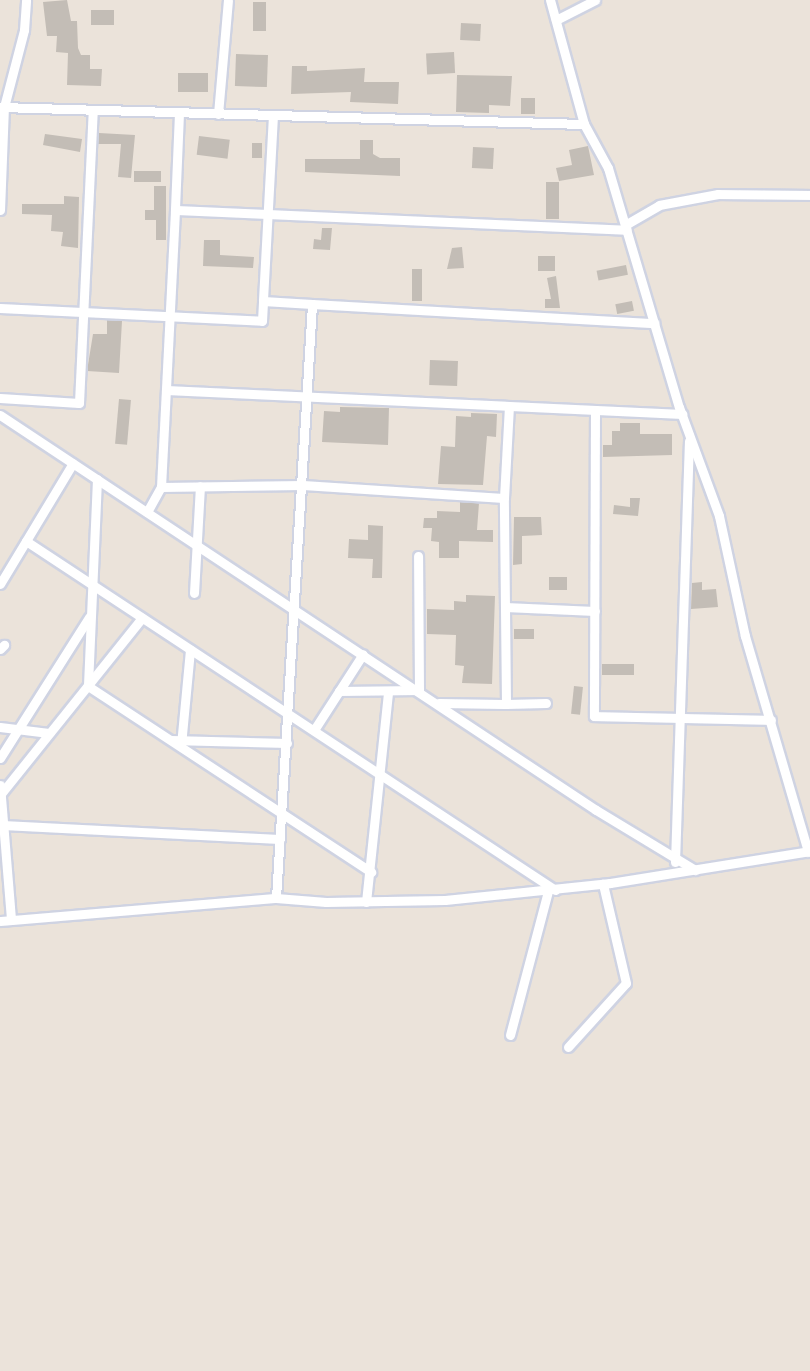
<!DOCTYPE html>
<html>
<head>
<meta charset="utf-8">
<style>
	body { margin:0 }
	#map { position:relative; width:810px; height:1371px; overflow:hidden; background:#ebe3da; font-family:"DM Sans",sans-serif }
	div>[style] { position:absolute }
	.building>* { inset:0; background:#c3bdb6; transform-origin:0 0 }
	.roads { filter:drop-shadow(2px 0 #cfd3e2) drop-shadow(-2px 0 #cfd3e2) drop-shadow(0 2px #cfd3e2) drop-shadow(0 -2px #cfd3e2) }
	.minor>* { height:9px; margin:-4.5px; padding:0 4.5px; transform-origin:4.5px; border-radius:4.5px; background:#fff }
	span { translate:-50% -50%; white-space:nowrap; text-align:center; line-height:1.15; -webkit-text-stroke:6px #fff; paint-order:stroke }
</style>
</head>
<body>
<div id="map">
	<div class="building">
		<div style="clip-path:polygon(67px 0,71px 21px,77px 21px,78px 48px,81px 55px,90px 55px,90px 69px,102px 69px,101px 86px,67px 85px,68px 53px,56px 52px,57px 36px,47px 36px,43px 2px)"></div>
		<div style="left:253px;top:2px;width:13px;height:29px"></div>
		<div style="left:114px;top:10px;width:15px;height:23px;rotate:90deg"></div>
		<div style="left:461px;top:23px;width:20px;height:17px;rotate:3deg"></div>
		<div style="left:454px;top:52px;width:21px;height:28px;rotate:87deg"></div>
		<div style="left:236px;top:54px;width:32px;height:32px;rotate:2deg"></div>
		<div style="clip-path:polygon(292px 66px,307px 66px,307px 71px,365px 68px,364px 82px,399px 82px,398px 104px,350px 102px,351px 92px,291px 94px)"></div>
		<div style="left:178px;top:73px;width:30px;height:19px"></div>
		<div style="clip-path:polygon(457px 75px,512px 76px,510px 106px,489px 105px,489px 113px,456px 112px)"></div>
		<div style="left:535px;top:98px;width:16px;height:14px;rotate:90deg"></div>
		<div style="clip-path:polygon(99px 133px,135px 135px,131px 178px,118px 177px,121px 144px,98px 144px)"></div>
		<div style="clip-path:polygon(45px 134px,82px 139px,80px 152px,43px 145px)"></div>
		<div style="left:199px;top:136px;width:31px;height:19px;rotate:7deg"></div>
		<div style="clip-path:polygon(360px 140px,373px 140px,373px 154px,380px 158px,400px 158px,400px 176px,305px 172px,305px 159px,360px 159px)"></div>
		<div style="left:252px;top:143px;width:10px;height:15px"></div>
		<div style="clip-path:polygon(588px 146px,594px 175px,559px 181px,556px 168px,572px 165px,569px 150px)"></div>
		<div style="left:473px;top:147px;width:21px;height:21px;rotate:3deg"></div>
		<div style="left:161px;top:171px;width:11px;height:27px;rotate:90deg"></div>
		<div style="left:546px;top:182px;width:13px;height:37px"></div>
		<div style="clip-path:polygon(154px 186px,166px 186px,166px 240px,156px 240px,156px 220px,145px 220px,145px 210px,154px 210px)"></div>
		<div style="clip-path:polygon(64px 196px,79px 197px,78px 248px,61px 246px,63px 232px,51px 231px,52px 215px,22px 214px,22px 204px,64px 204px)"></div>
		<div style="clip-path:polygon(322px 228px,332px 228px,330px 250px,313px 249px,314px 239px,321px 240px)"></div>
		<div style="clip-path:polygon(204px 240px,220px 240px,220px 255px,254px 257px,253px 268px,203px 266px)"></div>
		<div style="clip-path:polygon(462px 247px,464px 268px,447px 269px,452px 248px)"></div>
		<div style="left:538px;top:256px;width:17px;height:15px"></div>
		<div style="left:626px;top:265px;width:10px;height:30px;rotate:79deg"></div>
		<div style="left:412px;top:269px;width:10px;height:32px"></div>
		<div style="clip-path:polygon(556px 276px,560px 308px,545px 308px,545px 299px,551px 299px,547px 278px)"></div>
		<div style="left:632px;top:301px;width:10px;height:17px;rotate:79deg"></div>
		<div style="clip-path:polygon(107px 320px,122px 321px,119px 373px,87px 371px,93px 334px,107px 334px)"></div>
		<div style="left:430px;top:360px;width:28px;height:25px;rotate:2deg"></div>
		<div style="left:119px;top:399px;width:12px;height:45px;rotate:5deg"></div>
		<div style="clip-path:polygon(340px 407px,389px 408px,388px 445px,322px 442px,324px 411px,340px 412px)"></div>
		<div style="clip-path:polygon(471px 413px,497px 414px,496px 437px,487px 436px,483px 485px,438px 484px,441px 446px,455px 447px,456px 416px,471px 417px)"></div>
		<div style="clip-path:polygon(620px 423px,640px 423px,640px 434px,672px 434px,672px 455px,603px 457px,603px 445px,612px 445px,612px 431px,620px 431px)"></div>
		<div style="clip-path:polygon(630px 498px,640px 498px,638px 516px,613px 514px,614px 505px,630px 507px)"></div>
		<div style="clip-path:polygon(460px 502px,479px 503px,477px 530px,493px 530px,493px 542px,459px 541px,459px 558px,439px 558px,439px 542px,431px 541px,432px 528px,423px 528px,424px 518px,437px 518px,437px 511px,460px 512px)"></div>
		<div style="clip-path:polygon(514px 517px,541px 517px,542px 535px,522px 536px,522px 564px,513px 565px)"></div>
		<div style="clip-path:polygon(368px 525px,383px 526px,382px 578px,372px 578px,373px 559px,348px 558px,349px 539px,368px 540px)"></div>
		<div style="left:549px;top:577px;width:18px;height:13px"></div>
		<div style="clip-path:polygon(702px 582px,702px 590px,716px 589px,718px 607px,691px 609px,692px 583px)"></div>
		<div style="clip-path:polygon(466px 595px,495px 596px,492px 684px,462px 683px,464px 666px,455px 665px,456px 635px,427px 634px,427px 609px,454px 610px,454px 601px,466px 602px)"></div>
		<div style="left:514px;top:629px;width:20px;height:10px"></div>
		<div style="left:602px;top:664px;width:32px;height:11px"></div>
		<div style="left:574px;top:686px;width:9px;height:28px;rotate:6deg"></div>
	</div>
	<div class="roads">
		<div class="minor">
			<div style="left:556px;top:20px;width:44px;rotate:-27.1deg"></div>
			<div style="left:0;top:107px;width:584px;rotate:1.67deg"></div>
			<div style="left:584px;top:124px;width:129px;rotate:-105.3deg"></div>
			<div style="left:179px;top:113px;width:97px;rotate:92.4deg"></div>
			<div style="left:175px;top:210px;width:452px;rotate:2.5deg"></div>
			<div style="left:218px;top:114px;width:114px;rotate:-85deg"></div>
			<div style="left:273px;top:115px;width:186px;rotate:93.1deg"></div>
			<div style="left:263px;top:301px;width:49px;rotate:3.5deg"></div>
			<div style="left:584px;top:124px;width:50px;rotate:61.4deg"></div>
			<div style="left:608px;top:168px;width:249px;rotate:73.5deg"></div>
			<div style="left:679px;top:407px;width:116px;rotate:69.8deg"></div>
			<div style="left:719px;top:516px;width:123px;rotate:77.8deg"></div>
			<div style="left:745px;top:636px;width:225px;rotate:73.7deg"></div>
			<div style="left:0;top:210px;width:103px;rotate:-87.8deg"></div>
			<div style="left:4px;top:107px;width:80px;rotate:-75.4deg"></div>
			<div style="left:24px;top:30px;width:30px;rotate:-86deg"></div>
			<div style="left:625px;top:225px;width:39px;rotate:-30deg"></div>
			<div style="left:659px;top:205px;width:60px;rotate:-10.6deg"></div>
			<div style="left:718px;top:194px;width:92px;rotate:0.6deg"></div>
			<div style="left:0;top:308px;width:262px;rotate:2.8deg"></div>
			<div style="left:262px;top:321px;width:20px;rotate:-87deg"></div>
			<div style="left:166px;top:390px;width:517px;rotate:2.66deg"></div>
			<div style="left:0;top:398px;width:79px;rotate:3.6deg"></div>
			<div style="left:79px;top:403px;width:293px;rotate:-87.3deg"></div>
			<div style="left:595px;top:410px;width:306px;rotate:90.2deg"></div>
			<div style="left:594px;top:716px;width:177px;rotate:1.3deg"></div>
			<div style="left:0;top:415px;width:715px;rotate:33.53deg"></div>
			<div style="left:596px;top:810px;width:116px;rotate:31.2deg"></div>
			<div style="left:97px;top:479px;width:207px;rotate:92.5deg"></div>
			<div style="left:88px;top:686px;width:339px;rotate:33.3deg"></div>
			<div style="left:161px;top:487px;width:142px;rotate:-0.8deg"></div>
			<div style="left:303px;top:485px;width:201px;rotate:3.7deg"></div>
			<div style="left:504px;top:498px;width:92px;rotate:-86.9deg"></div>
			<div style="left:147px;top:512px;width:29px;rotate:-61deg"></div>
			<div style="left:161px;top:487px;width:277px;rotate:-87.1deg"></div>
			<div style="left:26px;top:541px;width:634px;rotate:33.41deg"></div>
			<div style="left:0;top:584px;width:141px;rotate:-58.9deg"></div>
			<div style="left:194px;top:593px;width:107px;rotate:-86.8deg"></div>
			<div style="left:505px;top:607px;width:90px;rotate:2.5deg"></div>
			<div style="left:0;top:649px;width:6px;rotate:-45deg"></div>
			<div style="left:339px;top:691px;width:80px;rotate:-0.7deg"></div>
			<div style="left:419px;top:690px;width:134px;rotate:-90.4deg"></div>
			<div style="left:439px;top:703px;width:67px;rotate:0.9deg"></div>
			<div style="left:506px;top:704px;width:206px;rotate:-90.6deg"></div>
			<div style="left:506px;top:704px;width:40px;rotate:-1.4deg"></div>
			<div style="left:0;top:727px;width:49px;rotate:7deg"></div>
			<div style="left:314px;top:730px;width:90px;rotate:-57.2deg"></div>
			<div style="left:171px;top:740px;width:116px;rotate:1.5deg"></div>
			<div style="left:181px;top:745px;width:96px;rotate:-84.6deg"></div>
			<div style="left:0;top:758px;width:167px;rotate:-57.7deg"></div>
			<div style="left:0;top:785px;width:135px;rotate:85.3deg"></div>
			<div style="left:0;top:795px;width:227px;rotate:-51.3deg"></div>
			<div style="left:2px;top:825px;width:278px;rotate:2.9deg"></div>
			<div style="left:675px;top:862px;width:421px;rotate:-88.1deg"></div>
			<div style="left:276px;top:898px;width:50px;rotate:4.6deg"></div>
			<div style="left:326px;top:902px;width:119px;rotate:-1deg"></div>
			<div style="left:445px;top:900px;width:166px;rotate:-5.9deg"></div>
			<div style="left:610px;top:883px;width:203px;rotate:-9.1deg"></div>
			<div style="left:366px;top:902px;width:212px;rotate:-84deg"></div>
			<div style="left:0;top:921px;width:277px;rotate:-4.8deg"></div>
			<div style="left:276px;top:898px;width:595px;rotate:-86.53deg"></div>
			<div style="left:312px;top:304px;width:343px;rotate:3.2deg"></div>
			<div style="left:510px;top:1035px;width:149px;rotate:-75.2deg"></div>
			<div style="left:568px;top:1047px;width:86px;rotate:-47.8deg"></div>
			<div style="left:626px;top:983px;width:102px;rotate:-103.1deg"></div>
		</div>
	</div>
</div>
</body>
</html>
